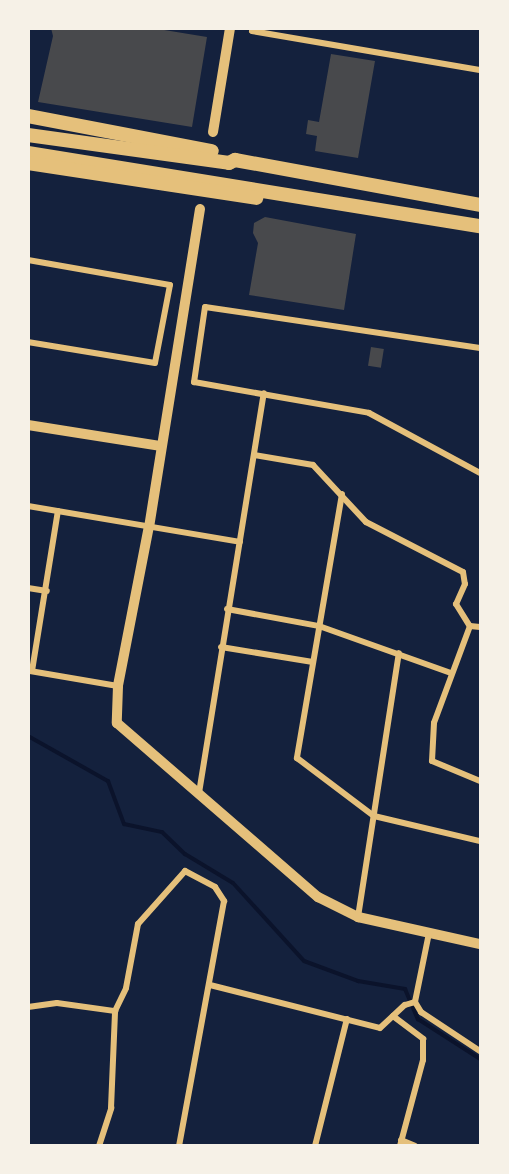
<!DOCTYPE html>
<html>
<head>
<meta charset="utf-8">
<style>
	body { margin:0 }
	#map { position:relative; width:509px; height:1174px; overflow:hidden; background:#14213d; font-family:Ubuntu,sans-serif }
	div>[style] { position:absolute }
	.stream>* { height:4px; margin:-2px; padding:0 2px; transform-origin:2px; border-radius:2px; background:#0b132b }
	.building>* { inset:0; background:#48494c; transform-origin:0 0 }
	.minor>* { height:6px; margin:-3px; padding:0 3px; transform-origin:3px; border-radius:3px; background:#e5c07b }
	.tertiary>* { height:10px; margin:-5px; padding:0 5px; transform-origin:5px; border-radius:5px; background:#e5c07b }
	.trunk>* { height:14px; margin:-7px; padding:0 7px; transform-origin:7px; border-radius:7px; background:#e5c07b }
	span { translate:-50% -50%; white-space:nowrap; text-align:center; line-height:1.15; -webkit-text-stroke:4.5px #f6f1e7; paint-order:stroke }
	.frame { position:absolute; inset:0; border:30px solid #f6f1e7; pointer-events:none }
</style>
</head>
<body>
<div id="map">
	<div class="stream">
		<div style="left:28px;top:736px;width:92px;rotate:29.4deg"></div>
		<div style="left:108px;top:781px;width:46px;rotate:69.6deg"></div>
		<div style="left:124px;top:824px;width:39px;rotate:12deg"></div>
		<div style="left:162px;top:832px;width:32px;rotate:44deg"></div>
		<div style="left:185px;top:854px;width:56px;rotate:31.1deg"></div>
		<div style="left:233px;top:883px;width:105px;rotate:47.7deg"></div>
		<div style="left:304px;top:961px;width:58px;rotate:20.3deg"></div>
		<div style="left:358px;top:981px;width:48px;rotate:9.7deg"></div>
		<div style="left:405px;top:989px;width:33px;rotate:67deg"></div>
		<div style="left:418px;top:1019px;width:74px;rotate:32.8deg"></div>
	</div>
	<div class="building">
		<div style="clip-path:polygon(51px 28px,152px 28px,207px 37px,192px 127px,38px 102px,53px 36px)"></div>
		<div style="clip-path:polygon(331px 54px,375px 61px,358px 158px,315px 151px,317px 136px,306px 134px,308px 120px,319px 122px)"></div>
		<div style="clip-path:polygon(265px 217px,356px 234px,344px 310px,249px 295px,258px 243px,253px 233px,254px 223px)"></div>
		<div style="left:371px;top:347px;width:13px;height:19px;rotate:9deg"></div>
	</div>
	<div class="minor">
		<div style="left:253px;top:28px;width:3px;rotate:108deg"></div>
		<div style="left:252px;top:31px;width:231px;rotate:9.7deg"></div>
		<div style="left:28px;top:260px;width:144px;rotate:10deg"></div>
		<div style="left:170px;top:285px;width:79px;rotate:100.9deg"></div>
		<div style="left:155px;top:363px;width:129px;rotate:-170.6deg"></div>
		<div style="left:480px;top:348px;width:278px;rotate:-171.5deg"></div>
		<div style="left:205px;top:307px;width:76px;rotate:98.3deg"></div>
		<div style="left:194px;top:382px;width:178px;rotate:10deg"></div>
		<div style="left:369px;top:413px;width:126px;rotate:28.4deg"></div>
		<div style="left:254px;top:455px;width:60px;rotate:9.6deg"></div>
		<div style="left:313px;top:465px;width:78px;rotate:47.1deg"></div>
		<div style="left:366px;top:522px;width:109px;rotate:27.3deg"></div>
		<div style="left:463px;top:572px;width:12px;rotate:81deg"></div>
		<div style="left:465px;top:584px;width:22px;rotate:114deg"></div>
		<div style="left:456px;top:604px;width:26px;rotate:58deg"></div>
		<div style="left:470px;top:626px;width:103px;rotate:110.4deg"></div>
		<div style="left:434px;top:723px;width:38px;rotate:93deg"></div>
		<div style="left:432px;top:761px;width:52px;rotate:22.6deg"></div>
		<div style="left:342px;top:494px;width:268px;rotate:99.7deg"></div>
		<div style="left:297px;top:758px;width:96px;rotate:37deg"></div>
		<div style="left:374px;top:816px;width:109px;rotate:13.3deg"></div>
		<div style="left:28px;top:506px;width:215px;rotate:9.6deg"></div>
		<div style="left:28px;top:588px;width:19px;rotate:9deg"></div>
		<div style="left:227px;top:609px;width:94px;rotate:10.5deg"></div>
		<div style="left:319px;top:626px;width:140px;rotate:19.6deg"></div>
		<div style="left:470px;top:626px;width:10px;rotate:6deg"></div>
		<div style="left:221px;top:647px;width:93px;rotate:9.3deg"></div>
		<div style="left:30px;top:671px;width:89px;rotate:9.7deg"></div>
		<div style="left:32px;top:671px;width:162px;rotate:-80.8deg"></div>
		<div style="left:199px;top:793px;width:405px;rotate:-80.8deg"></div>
		<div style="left:358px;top:917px;width:267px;rotate:-81.2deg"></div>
		<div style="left:429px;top:933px;width:70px;rotate:101.5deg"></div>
		<div style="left:415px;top:1002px;width:12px;rotate:59deg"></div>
		<div style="left:421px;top:1012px;width:71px;rotate:33.5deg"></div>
		<div style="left:210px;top:985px;width:175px;rotate:14.2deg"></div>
		<div style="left:380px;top:1028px;width:34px;rotate:-43deg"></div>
		<div style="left:405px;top:1005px;width:10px;rotate:-17deg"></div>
		<div style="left:28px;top:1007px;width:29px;rotate:-8deg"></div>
		<div style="left:57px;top:1003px;width:59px;rotate:7.9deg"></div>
		<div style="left:393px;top:1016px;width:38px;rotate:37deg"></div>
		<div style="left:423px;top:1039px;width:21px;rotate:90deg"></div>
		<div style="left:423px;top:1060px;width:89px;rotate:105deg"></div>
		<div style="left:401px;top:1140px;width:15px;rotate:23deg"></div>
		<div style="left:99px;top:1146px;width:40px;rotate:-72deg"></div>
		<div style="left:111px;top:1108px;width:97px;rotate:-87.6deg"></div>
		<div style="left:115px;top:1011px;width:25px;rotate:-64deg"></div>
		<div style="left:126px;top:988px;width:65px;rotate:-79.4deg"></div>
		<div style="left:138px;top:924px;width:71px;rotate:-48.4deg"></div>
		<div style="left:185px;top:871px;width:34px;rotate:28deg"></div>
		<div style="left:215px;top:887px;width:17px;rotate:57deg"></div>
		<div style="left:224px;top:901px;width:249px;rotate:100.4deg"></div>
		<div style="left:315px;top:1146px;width:131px;rotate:-75.9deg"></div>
	</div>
	<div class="tertiary">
		<div style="left:213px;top:132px;width:105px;rotate:-80.7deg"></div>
		<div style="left:200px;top:209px;width:321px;rotate:99.1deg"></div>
		<div style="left:149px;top:526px;width:163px;rotate:101deg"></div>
		<div style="left:118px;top:686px;width:37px;rotate:92deg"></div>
		<div style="left:117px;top:723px;width:266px;rotate:40.9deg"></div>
		<div style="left:318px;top:897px;width:45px;rotate:26.6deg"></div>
		<div style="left:358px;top:917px;width:125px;rotate:12.5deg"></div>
		<div style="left:28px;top:425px;width:135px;rotate:9deg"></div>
	</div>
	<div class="trunk">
		<div style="left:28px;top:116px;width:187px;rotate:10.8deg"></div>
		<div style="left:28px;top:135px;width:203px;rotate:7.9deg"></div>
		<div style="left:229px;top:163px;width:7px;rotate:-27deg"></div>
		<div style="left:235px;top:160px;width:249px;rotate:10.4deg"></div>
		<div style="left:28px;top:153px;width:458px;rotate:9.2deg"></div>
		<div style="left:28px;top:163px;width:231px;rotate:8.7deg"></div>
	</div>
	<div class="frame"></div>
</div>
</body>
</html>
